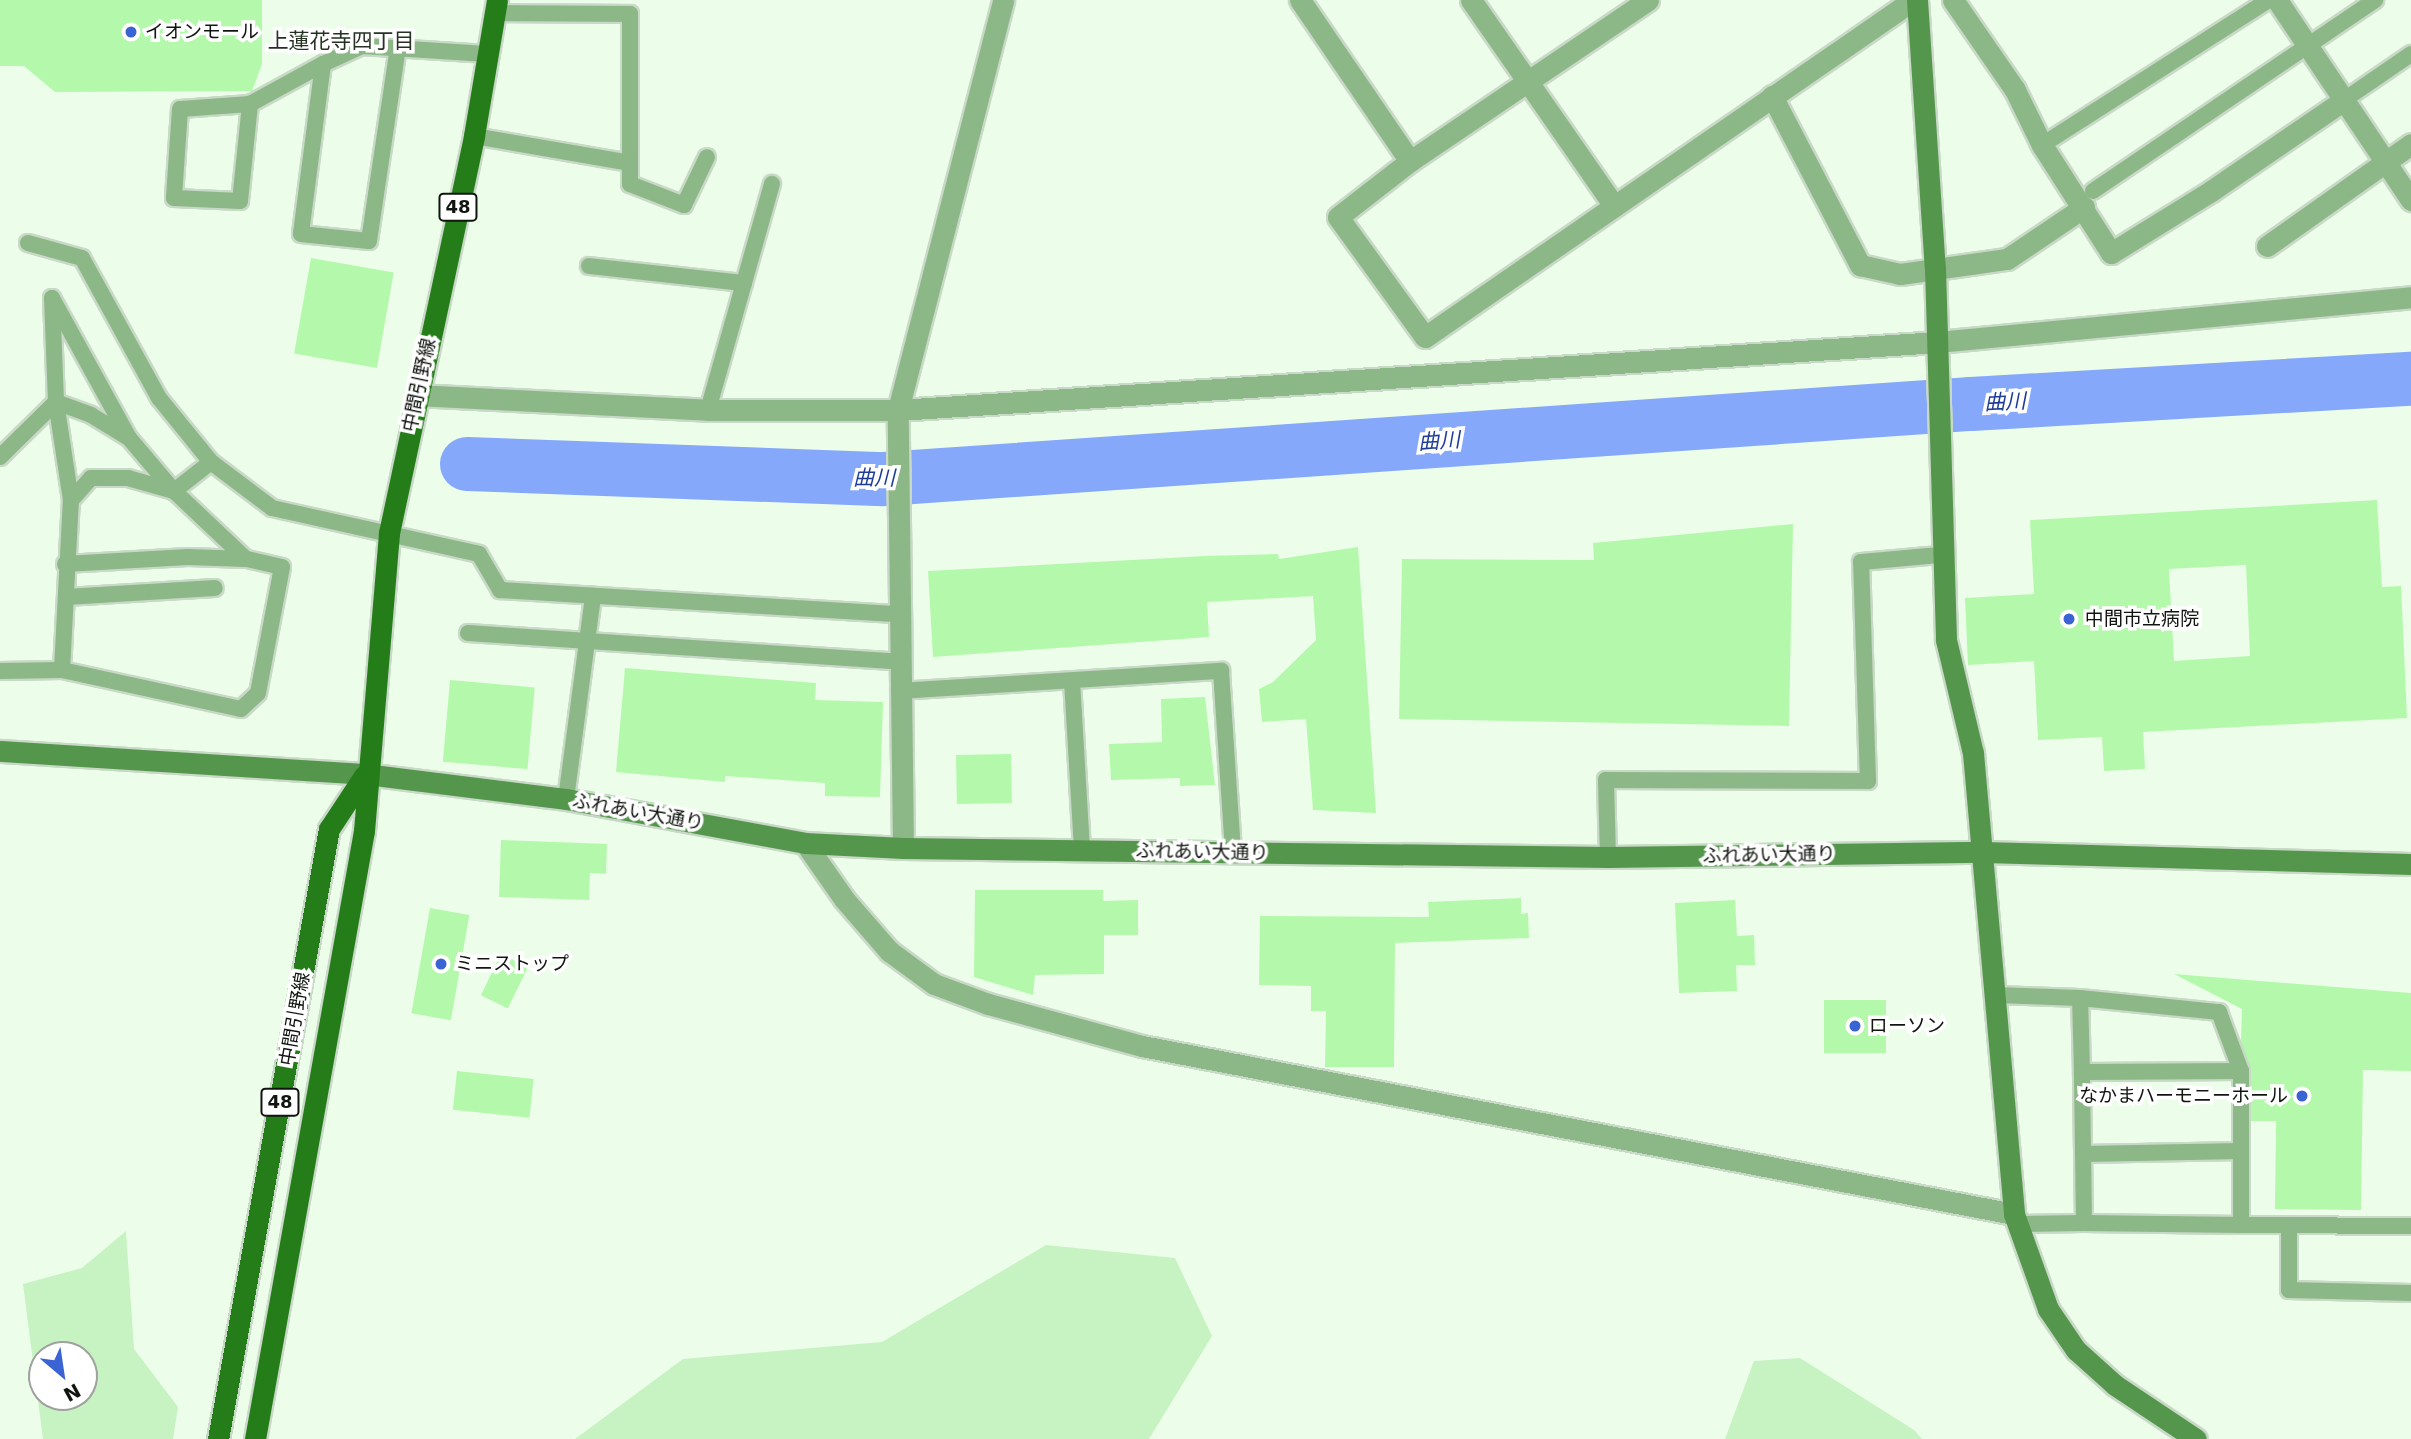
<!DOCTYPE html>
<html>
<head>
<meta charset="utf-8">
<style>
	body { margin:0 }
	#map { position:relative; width:2411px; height:1439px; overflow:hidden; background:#ecfeea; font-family:"DejaVu Sans","Noto Sans JP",sans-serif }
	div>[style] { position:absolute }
	.green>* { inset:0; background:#c7f2c1 }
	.river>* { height:54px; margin:-27px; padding:0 27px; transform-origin:27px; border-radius:27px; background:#85a8fa }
	.building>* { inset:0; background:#b4f9ab; transform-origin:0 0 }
	.roads { filter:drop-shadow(2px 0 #c9d9c7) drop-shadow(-2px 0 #c9d9c7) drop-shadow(0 2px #c9d9c7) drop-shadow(0 -2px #c9d9c7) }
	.lane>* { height:16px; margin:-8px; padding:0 8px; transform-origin:8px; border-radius:8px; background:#8cb786 }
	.street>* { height:21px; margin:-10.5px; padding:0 10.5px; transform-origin:10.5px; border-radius:10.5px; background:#8cb786 }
	.secondary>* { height:21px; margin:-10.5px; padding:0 10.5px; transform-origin:10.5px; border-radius:10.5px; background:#54964c }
	.primary>* { height:21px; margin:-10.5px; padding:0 10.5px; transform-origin:10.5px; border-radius:10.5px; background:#247d19 }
	.dots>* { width:19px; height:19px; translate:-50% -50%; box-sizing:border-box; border:4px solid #fff; border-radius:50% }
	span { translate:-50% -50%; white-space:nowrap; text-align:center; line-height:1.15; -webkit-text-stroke:7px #fff; paint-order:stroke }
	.shield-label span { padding:2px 5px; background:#fff; border:2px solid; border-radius:5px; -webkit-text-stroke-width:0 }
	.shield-label { font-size:18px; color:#10150f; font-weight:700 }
	.poi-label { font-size:19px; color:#10150f }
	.left { translate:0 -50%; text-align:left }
	.right { translate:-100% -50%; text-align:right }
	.street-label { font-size:19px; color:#10150f }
	.neighbourhood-label { font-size:21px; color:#253223 }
	.water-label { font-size:21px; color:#1e3c98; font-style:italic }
	.north { position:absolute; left:28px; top:1341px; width:70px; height:70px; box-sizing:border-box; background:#fff; border:2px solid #9fa19f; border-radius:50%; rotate:151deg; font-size:19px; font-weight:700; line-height:28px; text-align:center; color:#10150f }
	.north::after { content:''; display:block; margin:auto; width:24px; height:32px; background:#3a63d4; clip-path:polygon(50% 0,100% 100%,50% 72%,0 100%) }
</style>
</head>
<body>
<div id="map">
	<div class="green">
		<div style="clip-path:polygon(evenodd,126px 1231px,134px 1349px,178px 1407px,173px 1439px,43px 1439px,23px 1284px,82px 1268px,126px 1231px,84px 1355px,84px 1397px,42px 1397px,42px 1355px,84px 1355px)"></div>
		<div style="clip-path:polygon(1046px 1245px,1175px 1258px,1212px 1336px,1149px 1439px,575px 1439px,683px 1359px,882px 1342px)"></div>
		<div style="clip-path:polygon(1800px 1358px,1914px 1430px,1922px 1439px,1725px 1439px,1754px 1361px)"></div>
	</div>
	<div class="river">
		<div style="left:467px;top:464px;width:417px;rotate:2.1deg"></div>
		<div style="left:884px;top:479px;width:1090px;rotate:-3.95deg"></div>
		<div style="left:1971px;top:404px;width:441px;rotate:-3.3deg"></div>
	</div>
	<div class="building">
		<div style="clip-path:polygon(0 0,262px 0,262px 64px,252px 91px,55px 92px,24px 66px,0 66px)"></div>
		<div style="left:311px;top:258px;width:84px;height:97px;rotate:10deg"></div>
		<div style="clip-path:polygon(evenodd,2377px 500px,2382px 587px,2401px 586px,2407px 718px,2143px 732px,2145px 769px,2104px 771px,2102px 737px,2038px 740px,2034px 661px,1968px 665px,1965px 598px,2034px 594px,2030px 520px,2377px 500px,2246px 565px,2250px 656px,2174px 661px,2169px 569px,2246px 565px)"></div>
		<div style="clip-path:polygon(1793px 524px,1789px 726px,1399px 719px,1402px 559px,1594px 560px,1593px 543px)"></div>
		<div style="clip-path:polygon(1358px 547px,1376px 813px,1313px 810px,1306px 719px,1262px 722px,1259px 689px,1273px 682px,1316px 640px,1313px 596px,1207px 602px,1209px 637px,933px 657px,928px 571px,1205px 556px,1278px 554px,1279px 559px)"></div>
		<div style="clip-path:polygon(625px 668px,816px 683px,815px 700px,883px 702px,880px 797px,825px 796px,825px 783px,725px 776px,725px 782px,616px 772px)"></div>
		<div style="left:450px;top:680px;width:85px;height:82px;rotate:5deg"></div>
		<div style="clip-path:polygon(1205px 697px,1215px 785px,1180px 786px,1180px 778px,1111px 780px,1109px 744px,1162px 742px,1161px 699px)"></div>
		<div style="left:1011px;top:754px;width:49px;height:55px;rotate:89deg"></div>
		<div style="clip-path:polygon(501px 840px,607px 844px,606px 874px,590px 873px,589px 900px,499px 897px)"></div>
		<div style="clip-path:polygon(975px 890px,1103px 890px,1103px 901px,1138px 900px,1138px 935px,1104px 935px,1104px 974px,1035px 975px,1033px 995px,974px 977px)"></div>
		<div style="clip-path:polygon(1521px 898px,1521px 914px,1528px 913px,1529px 938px,1395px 943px,1394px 1067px,1325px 1067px,1326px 1011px,1311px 1011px,1311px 986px,1259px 985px,1260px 916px,1429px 917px,1428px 902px)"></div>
		<div style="clip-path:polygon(1735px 900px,1737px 936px,1754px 935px,1755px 965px,1736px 965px,1737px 991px,1679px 993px,1675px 903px)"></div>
		<div style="left:430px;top:908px;width:40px;height:107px;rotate:10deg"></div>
		<div style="left:501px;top:954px;width:30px;height:46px;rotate:26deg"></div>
		<div style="clip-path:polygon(2174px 974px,2411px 993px,2411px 1071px,2363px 1070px,2361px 1210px,2275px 1209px,2276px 1121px,2251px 1121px,2251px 1071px,2241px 1042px,2242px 1009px)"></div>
		<div style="left:1824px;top:1000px;width:62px;height:53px"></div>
		<div style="left:457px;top:1071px;width:77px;height:39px;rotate:6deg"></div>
	</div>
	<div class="roads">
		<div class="lane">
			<div style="left:494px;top:13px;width:136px;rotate:0.4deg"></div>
			<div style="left:630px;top:14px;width:170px;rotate:90deg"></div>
			<div style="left:630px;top:184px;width:58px;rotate:21.3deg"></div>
			<div style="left:684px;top:205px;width:53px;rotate:-64.4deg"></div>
			<div style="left:323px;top:64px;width:171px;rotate:97.4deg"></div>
			<div style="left:301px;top:234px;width:68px;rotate:5.9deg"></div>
			<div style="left:369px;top:241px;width:195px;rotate:-81.5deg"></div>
			<div style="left:2344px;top:100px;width:81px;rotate:-34.5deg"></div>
			<div style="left:250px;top:104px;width:70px;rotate:175.9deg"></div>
			<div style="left:180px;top:109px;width:89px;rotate:93.9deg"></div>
			<div style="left:174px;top:198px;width:66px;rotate:2.6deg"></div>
			<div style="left:240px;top:201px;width:98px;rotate:-84.1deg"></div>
			<div style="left:250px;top:104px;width:83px;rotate:-28.7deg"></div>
			<div style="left:323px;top:64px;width:43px;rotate:-24.8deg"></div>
			<div style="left:362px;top:46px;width:125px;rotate:3.7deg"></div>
			<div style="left:474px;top:136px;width:158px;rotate:9.8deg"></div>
			<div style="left:2042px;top:145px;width:269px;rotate:-32.6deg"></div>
			<div style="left:2093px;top:191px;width:341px;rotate:-34.1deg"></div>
			<div style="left:28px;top:243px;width:56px;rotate:15.5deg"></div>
			<div style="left:82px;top:258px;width:160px;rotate:61.2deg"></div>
			<div style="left:159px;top:398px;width:82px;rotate:50.9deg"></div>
			<div style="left:211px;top:462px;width:76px;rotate:37deg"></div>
			<div style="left:272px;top:508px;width:212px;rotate:12.5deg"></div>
			<div style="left:479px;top:554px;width:42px;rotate:59.7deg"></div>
			<div style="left:500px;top:590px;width:399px;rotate:3.5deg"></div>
			<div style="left:589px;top:266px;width:156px;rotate:6.3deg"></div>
			<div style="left:708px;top:410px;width:235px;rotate:-74.2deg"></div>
			<div style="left:0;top:457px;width:78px;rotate:-44.5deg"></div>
			<div style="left:56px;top:402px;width:37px;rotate:20deg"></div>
			<div style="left:91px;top:415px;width:44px;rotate:31.2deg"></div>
			<div style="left:129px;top:438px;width:70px;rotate:49.7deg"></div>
			<div style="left:174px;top:491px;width:47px;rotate:-38.1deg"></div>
			<div style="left:65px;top:564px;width:123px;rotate:-3.3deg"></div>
			<div style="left:188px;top:557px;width:58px;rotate:2deg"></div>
			<div style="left:66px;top:597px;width:149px;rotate:-3.5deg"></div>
			<div style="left:468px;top:633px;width:432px;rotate:3.8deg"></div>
			<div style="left:62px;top:670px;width:170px;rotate:-87deg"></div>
			<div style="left:71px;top:500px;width:99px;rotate:-98.7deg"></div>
			<div style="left:56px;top:402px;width:104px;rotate:-92.2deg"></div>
			<div style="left:52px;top:298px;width:160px;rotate:61.2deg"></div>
			<div style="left:0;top:671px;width:62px;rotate:-0.9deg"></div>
			<div style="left:62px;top:670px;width:183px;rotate:12.3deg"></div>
			<div style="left:241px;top:709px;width:23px;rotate:-43deg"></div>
			<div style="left:258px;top:693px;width:128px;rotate:-79.2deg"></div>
			<div style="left:282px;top:567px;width:37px;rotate:-167deg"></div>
			<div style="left:246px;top:559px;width:99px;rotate:-136.6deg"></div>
			<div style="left:174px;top:491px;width:48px;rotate:-164.2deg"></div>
			<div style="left:128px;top:478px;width:37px;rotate:180deg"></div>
			<div style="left:91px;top:478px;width:30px;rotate:132deg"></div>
			<div style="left:1072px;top:681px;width:169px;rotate:86.6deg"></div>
			<div style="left:899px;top:691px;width:323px;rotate:-3.6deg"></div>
			<div style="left:1221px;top:671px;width:181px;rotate:86.2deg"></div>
			<div style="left:566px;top:799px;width:205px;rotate:-82.4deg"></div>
			<div style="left:1608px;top:857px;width:77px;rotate:-91.5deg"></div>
			<div style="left:1606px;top:780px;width:262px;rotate:0.2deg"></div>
			<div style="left:1868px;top:781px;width:219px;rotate:-91.8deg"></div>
			<div style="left:1861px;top:562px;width:79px;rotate:-5.1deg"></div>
			<div style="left:1997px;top:995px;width:83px;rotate:2.1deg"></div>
			<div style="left:2080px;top:998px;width:140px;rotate:5.8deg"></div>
			<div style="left:2219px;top:1012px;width:63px;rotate:69.6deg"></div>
			<div style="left:2241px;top:1071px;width:159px;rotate:179.6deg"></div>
			<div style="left:2082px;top:1072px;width:74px;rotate:-91.5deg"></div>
			<div style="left:2083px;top:1154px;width:158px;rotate:-1.1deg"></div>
			<div style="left:2084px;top:1223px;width:157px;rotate:0.7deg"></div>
			<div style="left:2241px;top:1225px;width:154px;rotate:-90deg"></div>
			<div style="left:2018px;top:1224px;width:66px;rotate:-0.9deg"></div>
			<div style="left:2084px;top:1223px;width:151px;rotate:-90.8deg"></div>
			<div style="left:2241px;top:1225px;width:170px;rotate:0.3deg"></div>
			<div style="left:2289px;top:1225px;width:65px;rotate:90deg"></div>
			<div style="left:2289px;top:1290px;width:122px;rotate:1.4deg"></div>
		</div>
		<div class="street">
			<div style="left:1300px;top:0;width:195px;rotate:55.7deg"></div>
			<div style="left:1471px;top:0;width:251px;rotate:55.2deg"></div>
			<div style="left:1648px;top:0;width:287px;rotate:145.9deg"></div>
			<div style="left:1410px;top:161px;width:91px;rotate:142.1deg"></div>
			<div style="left:1338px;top:217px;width:148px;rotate:54.1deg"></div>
			<div style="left:1425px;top:337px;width:593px;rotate:-34.63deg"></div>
			<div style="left:1953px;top:0;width:109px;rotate:55.4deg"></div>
			<div style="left:2015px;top:90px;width:61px;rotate:63.9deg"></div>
			<div style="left:2042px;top:145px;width:128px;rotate:57.4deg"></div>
			<div style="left:2111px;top:253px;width:118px;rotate:-31.8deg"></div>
			<div style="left:2211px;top:191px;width:161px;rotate:-34.4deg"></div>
			<div style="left:2277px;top:0;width:241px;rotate:56.2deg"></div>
			<div style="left:1772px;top:96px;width:191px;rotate:62.5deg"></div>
			<div style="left:1860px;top:265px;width:41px;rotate:12.7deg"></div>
			<div style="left:1900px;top:274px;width:108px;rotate:-8deg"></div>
			<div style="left:2007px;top:259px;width:93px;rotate:-34deg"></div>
			<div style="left:2267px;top:246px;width:176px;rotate:-35.3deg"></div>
			<div style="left:416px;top:395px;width:292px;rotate:2.9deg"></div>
			<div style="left:708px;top:410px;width:190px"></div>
			<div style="left:898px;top:410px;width:1041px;rotate:-3.74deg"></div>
			<div style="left:1937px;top:342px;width:476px;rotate:-5.4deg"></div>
			<div style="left:805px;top:843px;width:68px;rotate:55.1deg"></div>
			<div style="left:844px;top:899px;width:69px;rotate:49.1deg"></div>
			<div style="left:889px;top:951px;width:56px;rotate:36.3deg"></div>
			<div style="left:934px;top:984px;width:58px;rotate:20.3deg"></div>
			<div style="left:988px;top:1004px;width:160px;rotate:15.3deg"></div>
			<div style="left:1142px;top:1046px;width:888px;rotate:10.91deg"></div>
			<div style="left:903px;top:848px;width:438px;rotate:-90.7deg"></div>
			<div style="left:898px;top:410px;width:423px;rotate:-75.6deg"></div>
		</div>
		<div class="secondary">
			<div style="left:1917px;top:0;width:269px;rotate:86.2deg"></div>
			<div style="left:1935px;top:268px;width:372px;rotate:88.3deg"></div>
			<div style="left:1946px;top:640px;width:116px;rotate:76.6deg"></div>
			<div style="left:1973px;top:753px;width:463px;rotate:84.9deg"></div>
			<div style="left:2014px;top:1214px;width:101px;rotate:70.3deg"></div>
			<div style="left:2048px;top:1309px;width:50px;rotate:55.7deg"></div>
			<div style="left:2076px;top:1350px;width:52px;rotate:41.9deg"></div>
			<div style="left:2115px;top:1385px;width:97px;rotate:33.7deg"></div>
			<div style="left:0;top:751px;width:366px;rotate:3.6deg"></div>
			<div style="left:365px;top:774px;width:203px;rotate:7.1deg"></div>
			<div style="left:566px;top:799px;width:243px;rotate:10.4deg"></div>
			<div style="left:805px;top:843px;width:98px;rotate:2.9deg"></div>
			<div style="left:903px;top:848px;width:705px;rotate:0.73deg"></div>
			<div style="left:1608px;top:857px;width:376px;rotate:-0.8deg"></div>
			<div style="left:1984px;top:852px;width:427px;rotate:1.6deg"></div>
		</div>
		<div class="primary">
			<div style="left:218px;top:1439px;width:620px;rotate:-79.69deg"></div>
			<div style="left:329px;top:829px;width:64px;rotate:-56.6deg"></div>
			<div style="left:255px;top:1439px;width:618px;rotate:-79.84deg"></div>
			<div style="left:364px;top:831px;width:299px;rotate:-85.2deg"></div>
			<div style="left:389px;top:533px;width:406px;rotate:-77.9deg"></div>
			<div style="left:474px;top:136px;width:138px;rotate:-80.4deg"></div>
		</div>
	</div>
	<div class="dots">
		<div style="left:131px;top:32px;background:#3a63d4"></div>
		<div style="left:2069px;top:619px;background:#3a63d4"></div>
		<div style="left:441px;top:964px;background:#3a63d4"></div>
		<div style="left:1855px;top:1026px;background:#3a63d4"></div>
		<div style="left:2302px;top:1096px;background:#3a63d4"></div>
	</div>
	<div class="shield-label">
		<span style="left:458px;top:207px">48</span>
		<span style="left:280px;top:1102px">48</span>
	</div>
	<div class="poi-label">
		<span class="left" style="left:145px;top:32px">イオンモール</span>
		<span class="left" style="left:2085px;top:619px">中間市立病院</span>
		<span class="left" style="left:455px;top:964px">ミニストップ</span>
		<span class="left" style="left:1869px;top:1026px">ローソン</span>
		<span class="right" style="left:2288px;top:1096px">なかまハーモニーホール</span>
	</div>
	<div class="street-label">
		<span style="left:419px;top:385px;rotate:-78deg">中間引野線</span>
		<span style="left:638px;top:812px;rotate:10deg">ふれあい大通り</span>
		<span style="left:1202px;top:852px;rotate:1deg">ふれあい大通り</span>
		<span style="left:1769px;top:855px;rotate:-1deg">ふれあい大通り</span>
		<span style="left:295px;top:1019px;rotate:-80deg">中間引野線</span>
	</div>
	<div class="neighbourhood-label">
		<span style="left:341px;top:41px">上蓮花寺四丁目</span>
	</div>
	<div class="water-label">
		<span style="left:2005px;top:402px;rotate:-3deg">曲川</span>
		<span style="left:1439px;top:441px;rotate:-4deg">曲川</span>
		<span style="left:874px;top:478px">曲川</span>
	</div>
	<div class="north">N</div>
</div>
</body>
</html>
